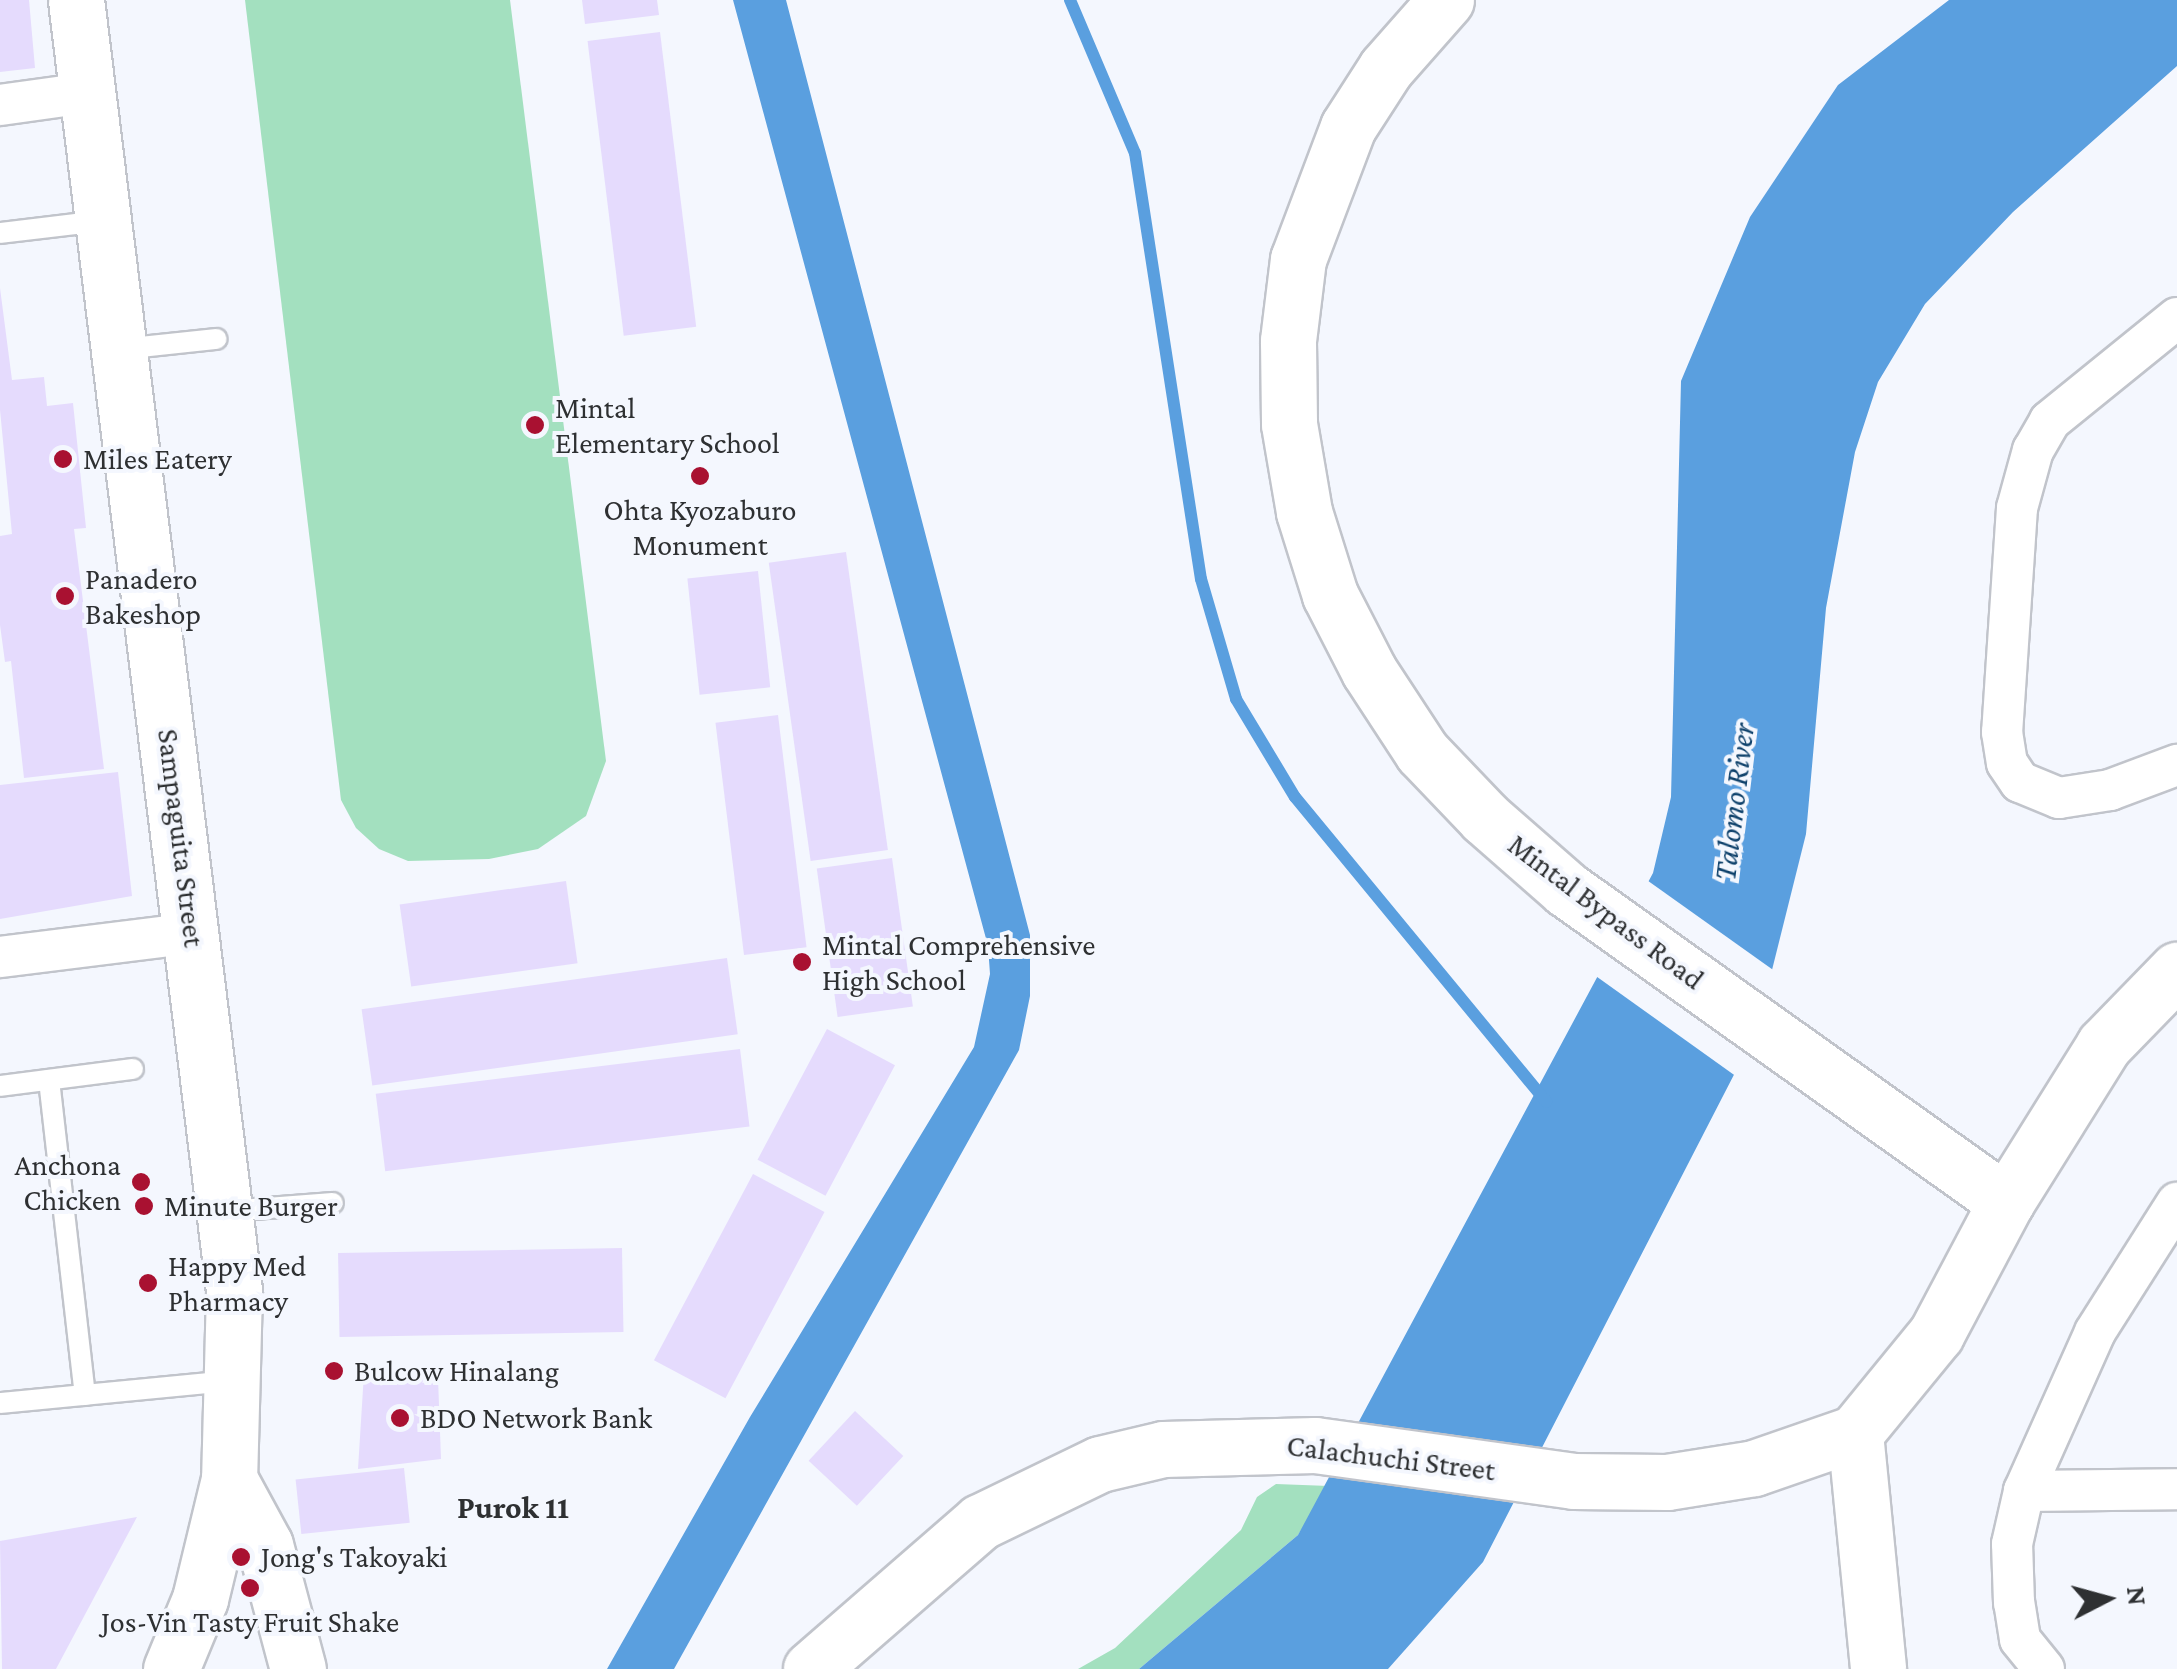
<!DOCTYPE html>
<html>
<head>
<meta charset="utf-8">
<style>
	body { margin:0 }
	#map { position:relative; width:2177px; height:1669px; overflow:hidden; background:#f4f7fe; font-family:"Crimson Pro",serif }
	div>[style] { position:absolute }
	.green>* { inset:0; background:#a3e0bf }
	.water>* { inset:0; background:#5a9fdf }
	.pier>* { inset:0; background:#f4f7fe }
	.stream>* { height:12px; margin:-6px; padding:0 6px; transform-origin:6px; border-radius:6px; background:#5a9fdf }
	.building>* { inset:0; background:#e5dbfd; transform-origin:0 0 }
	.roads { filter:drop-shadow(2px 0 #c1c4cb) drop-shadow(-2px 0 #c1c4cb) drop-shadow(0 2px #c1c4cb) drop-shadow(0 -2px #c1c4cb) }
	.lane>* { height:20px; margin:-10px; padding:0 10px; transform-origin:10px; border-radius:10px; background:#fff }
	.street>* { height:40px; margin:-20px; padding:0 20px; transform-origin:20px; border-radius:20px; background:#fff }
	.secondary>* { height:55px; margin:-27.5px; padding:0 27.5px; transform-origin:27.5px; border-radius:27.5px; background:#fff }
	.primary>* { height:55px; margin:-27.5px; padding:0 27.5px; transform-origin:27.5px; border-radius:27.5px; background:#fff }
	.highway>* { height:55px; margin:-27.5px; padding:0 27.5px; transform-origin:27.5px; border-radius:27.5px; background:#fff }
	.dots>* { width:28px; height:28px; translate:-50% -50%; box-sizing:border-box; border:5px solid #f4f7fe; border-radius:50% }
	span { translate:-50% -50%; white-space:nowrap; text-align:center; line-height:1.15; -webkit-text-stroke:8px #f4f7fe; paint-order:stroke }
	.poi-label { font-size:30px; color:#2e3032 }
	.left { translate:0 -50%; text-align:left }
	.right { translate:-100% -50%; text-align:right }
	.street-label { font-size:30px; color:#2e3032 }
	.water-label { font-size:32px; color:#0e416b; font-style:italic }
	.neighbourhood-label { font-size:32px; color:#2e3032; font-weight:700 }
	.north { position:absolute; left:2057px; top:1549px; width:100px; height:100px; -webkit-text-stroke:8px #f4f7fe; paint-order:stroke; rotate:84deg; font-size:28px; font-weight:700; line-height:40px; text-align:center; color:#2e3032 }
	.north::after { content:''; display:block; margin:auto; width:35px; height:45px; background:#2e3032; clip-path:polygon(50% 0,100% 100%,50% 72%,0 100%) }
</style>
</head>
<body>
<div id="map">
	<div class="green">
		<div style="clip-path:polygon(245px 0,510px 0,606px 761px,586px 816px,538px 849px,489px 859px,408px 861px,379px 849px,356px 828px,341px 800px)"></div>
		<div style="clip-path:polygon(1276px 1484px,1329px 1486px,1298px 1535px,1139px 1669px,1078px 1669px,1115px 1648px,1241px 1530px,1257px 1497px)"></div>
	</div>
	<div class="water">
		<div style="clip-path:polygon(733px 0,786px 0,1030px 935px,1030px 996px,1019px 1050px,674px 1669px,607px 1669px,750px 1417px,974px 1047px,990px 974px,988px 946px)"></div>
		<div style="clip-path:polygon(1949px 0,2177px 0,2177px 66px,2013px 212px,1925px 304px,1878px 382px,1855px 452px,1826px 608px,1806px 834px,1757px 1030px,1483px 1562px,1388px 1669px,1139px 1669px,1298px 1535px,1653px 873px,1671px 797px,1681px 381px,1750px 217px,1838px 85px)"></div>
	</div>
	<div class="pier">
		<div style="clip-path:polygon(1644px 878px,1776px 972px,1761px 1032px,1737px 1077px,1593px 974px)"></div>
	</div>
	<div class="stream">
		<div style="left:1070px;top:0;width:166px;rotate:67deg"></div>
		<div style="left:1135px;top:153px;width:431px;rotate:81.2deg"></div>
		<div style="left:1201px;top:579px;width:125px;rotate:73.7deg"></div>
		<div style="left:1236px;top:699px;width:114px;rotate:59deg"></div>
		<div style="left:1295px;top:797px;width:395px;rotate:50.5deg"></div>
	</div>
	<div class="building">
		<div style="clip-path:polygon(0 0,29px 0,35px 68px,0 72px)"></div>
		<div style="clip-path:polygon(582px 0,657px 0,659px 15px,585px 24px)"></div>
		<div style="left:660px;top:32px;width:297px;height:73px;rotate:83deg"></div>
		<div style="clip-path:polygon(0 288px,12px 380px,44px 377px,47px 406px,73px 403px,86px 528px,74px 529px,104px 769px,24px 778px,11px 661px,5px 662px,0 625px,0 536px,12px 534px,0 410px)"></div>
		<div style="left:846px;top:552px;width:301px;height:78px;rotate:82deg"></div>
		<div style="left:758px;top:571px;width:117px;height:71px;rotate:84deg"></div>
		<div style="left:778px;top:715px;width:234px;height:63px;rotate:83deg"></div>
		<div style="clip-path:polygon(118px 772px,132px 896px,0 919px,0 785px)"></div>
		<div style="left:892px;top:858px;width:150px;height:76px;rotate:82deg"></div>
		<div style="left:566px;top:881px;width:83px;height:168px;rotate:82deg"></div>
		<div style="left:727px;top:958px;width:77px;height:369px;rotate:82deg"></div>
		<div style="left:827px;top:1029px;width:77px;height:148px;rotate:28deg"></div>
		<div style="left:740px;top:1049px;width:78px;height:367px;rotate:83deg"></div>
		<div style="left:753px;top:1174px;width:81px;height:211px;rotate:28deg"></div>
		<div style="left:622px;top:1248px;width:84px;height:284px;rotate:89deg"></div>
		<div style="clip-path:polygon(364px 1373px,438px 1378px,441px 1459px,358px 1469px)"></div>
		<div style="left:855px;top:1411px;width:66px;height:68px;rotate:43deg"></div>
		<div style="left:404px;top:1468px;width:55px;height:109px;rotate:84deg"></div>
		<div style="clip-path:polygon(137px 1517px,56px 1669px,2px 1669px,0 1541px)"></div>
	</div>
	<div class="roads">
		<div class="lane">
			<div style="left:0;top:233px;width:102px;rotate:-6.8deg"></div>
			<div style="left:122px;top:349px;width:95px;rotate:-6.1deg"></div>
			<div style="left:49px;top:1080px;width:317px;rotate:83.5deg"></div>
			<div style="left:0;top:1086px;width:134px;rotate:-7.3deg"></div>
			<div style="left:228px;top:1211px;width:105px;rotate:-4.4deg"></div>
			<div style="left:0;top:1403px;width:229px;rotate:-5.5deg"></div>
		</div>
		<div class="street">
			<div style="left:0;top:105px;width:87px;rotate:-7.9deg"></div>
			<div style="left:2177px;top:318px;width:164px;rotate:141deg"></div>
			<div style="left:2050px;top:421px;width:34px;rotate:120deg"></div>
			<div style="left:2033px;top:450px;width:60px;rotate:105.4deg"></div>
			<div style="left:2017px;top:508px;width:225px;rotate:93.8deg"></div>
			<div style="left:2002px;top:732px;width:31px;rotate:81deg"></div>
			<div style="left:2007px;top:763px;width:23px;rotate:56deg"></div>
			<div style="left:2020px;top:782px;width:42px;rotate:22.3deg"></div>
			<div style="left:2059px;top:798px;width:52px;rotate:-8.9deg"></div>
			<div style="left:2110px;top:790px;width:72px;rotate:-20.5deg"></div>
			<div style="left:0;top:957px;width:194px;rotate:-7.1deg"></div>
			<div style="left:2024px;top:1491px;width:153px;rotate:-0.7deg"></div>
			<div style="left:2044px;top:1669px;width:38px;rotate:-129deg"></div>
			<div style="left:2020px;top:1639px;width:36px;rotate:-99deg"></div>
			<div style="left:2014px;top:1603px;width:59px;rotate:-91.9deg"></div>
			<div style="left:2012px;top:1544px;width:54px;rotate:-77.2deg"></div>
			<div style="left:2024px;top:1491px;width:174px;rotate:-65.9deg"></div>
			<div style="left:2095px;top:1332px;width:153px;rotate:-57.6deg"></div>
		</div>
		<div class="secondary">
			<div style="left:2006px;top:1202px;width:185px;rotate:-58deg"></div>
			<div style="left:2104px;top:1045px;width:105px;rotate:-45.8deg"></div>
			<div style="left:229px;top:1479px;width:75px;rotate:61.4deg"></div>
			<div style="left:265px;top:1545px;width:128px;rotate:75.1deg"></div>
			<div style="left:811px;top:1669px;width:224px;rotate:-41deg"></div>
			<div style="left:980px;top:1522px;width:133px;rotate:-25.8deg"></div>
			<div style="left:1100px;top:1464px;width:65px;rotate:-13.4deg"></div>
			<div style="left:1163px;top:1449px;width:152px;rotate:-1.5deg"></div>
			<div style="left:1315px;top:1445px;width:260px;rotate:7.9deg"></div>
			<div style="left:1573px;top:1481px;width:94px;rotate:0.6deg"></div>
			<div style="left:1667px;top:1482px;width:88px;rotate:-9.1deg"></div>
			<div style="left:1754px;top:1468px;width:107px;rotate:-19.1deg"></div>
		</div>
		<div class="primary">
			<div style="left:1446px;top:0;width:91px;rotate:131.4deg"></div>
			<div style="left:1386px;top:68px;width:70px;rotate:122.8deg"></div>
			<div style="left:1348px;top:127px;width:141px;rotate:110.7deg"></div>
			<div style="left:1298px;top:259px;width:83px;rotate:97deg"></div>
			<div style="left:1288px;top:341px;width:83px;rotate:89.3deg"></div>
			<div style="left:1289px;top:424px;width:89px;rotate:80.3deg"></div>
			<div style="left:1304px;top:512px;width:87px;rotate:72.6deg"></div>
			<div style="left:1330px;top:595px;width:85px;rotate:62.8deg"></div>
			<div style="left:1369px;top:671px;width:97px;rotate:56.8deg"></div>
			<div style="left:1422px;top:752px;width:91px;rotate:46.3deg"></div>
			<div style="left:1485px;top:818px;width:108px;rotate:41.2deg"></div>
			<div style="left:1566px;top:889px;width:540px;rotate:35.43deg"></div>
			<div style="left:2006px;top:1202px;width:149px;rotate:117.9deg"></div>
			<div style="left:1936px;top:1334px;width:128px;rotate:129.3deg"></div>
			<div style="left:1855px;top:1433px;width:237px;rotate:84.4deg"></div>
		</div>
		<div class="highway">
			<div style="left:76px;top:0;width:1301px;rotate:83.02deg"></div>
			<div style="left:234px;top:1291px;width:188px;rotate:91.5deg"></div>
			<div style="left:229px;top:1479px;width:123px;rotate:103.6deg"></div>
			<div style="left:200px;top:1599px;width:76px;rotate:112.5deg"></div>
		</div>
	</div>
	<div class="dots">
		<div style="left:535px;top:425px;background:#a91131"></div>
		<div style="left:63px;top:459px;background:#a91131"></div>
		<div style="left:700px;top:476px;background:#a91131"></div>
		<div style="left:65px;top:596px;background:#a91131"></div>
		<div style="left:802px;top:962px;background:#a91131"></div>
		<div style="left:141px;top:1182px;background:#a91131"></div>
		<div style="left:144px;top:1206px;background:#a91131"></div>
		<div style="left:148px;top:1283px;background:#a91131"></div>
		<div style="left:334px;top:1371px;background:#a91131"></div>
		<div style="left:400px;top:1418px;background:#a91131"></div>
		<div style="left:241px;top:1557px;background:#a91131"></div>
		<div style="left:250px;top:1588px;background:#a91131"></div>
	</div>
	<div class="poi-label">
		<span class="left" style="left:555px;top:425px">Mintal<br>Elementary School</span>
		<span class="left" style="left:83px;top:459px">Miles Eatery</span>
		<span style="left:700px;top:527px">Ohta Kyozaburo<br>Monument</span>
		<span class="left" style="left:85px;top:596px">Panadero<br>Bakeshop</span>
		<span class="left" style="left:822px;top:962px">Mintal Comprehensive<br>High School</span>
		<span class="right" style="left:121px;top:1182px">Anchona<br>Chicken</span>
		<span class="left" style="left:164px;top:1206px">Minute Burger</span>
		<span class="left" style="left:168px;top:1283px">Happy Med<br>Pharmacy</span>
		<span class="left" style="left:354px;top:1371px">Bulcow Hinalang</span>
		<span class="left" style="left:420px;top:1418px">BDO Network Bank</span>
		<span class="left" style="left:261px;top:1557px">Jong's Takoyaki</span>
		<span style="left:250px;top:1622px">Jos-Vin Tasty Fruit Shake</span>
	</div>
	<div class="street-label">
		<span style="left:181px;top:838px;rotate:83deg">Sampaguita Street</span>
		<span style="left:1606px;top:912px;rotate:37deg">Mintal Bypass Road</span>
		<span style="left:1391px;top:1458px;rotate:7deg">Calachuchi Street</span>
	</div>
	<div class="water-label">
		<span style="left:1734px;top:802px;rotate:-83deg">Talomo River</span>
	</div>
	<div class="neighbourhood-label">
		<span style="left:513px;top:1507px">Purok 11</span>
	</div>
	<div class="north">N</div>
</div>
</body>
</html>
